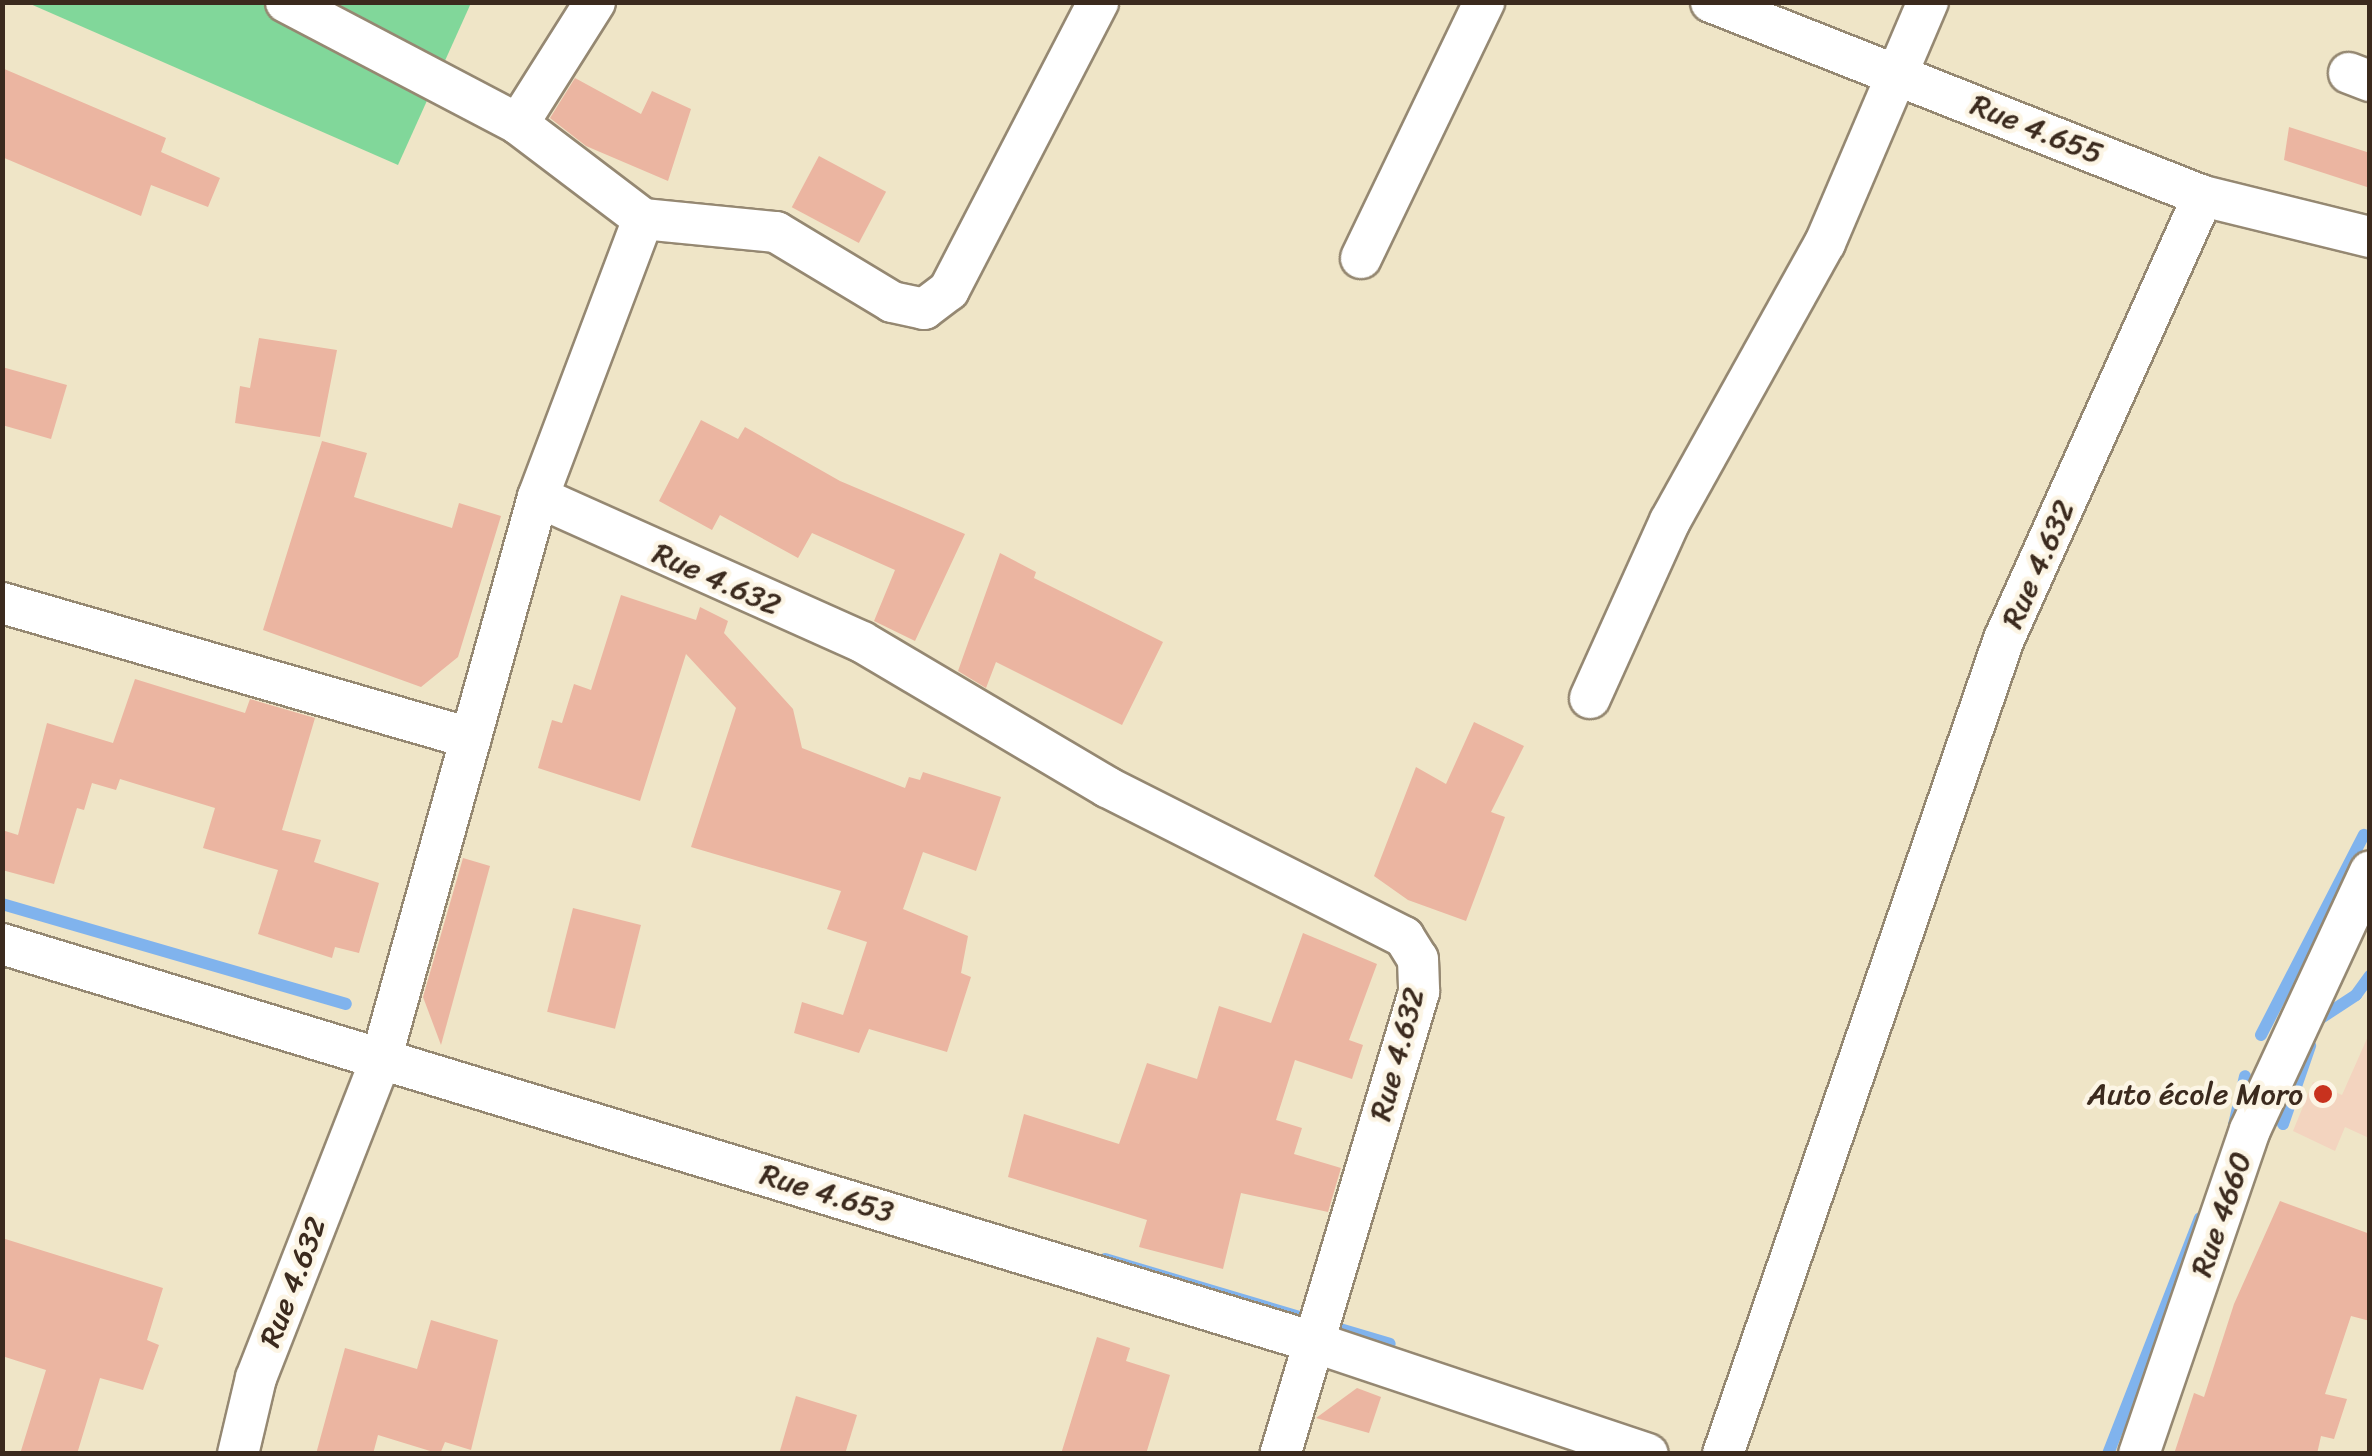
<!DOCTYPE html>
<html>
<head>
<meta charset="utf-8">
<style>
	body { margin:0 }
	#map { position:relative; width:2372px; height:1456px; overflow:hidden; background:#efe5c7; font-family:Sriracha,sans-serif }
	div>[style] { position:absolute }
	.built>* { inset:0; background:#f3d4bf }
	.green>* { inset:0; background:#81d79a }
	.stream>* { height:12px; margin:-6px; padding:0 6px; transform-origin:6px; border-radius:6px; background:#80b3ed }
	.building>* { inset:0; background:#ebb5a1; transform-origin:0 0 }
	.roads { filter:drop-shadow(2px 0 #958872) drop-shadow(-2px 0 #958872) drop-shadow(0 2px #958872) drop-shadow(0 -2px #958872) }
	.minor>* { height:40px; margin:-20px; padding:0 20px; transform-origin:20px; border-radius:20px; background:#fff }
	.dots>* { width:28px; height:28px; translate:-50% -50%; box-sizing:border-box; border:5px solid #fcf5e5; border-radius:50% }
	span { translate:-50% -50%; white-space:nowrap; text-align:center; line-height:1.15; -webkit-text-stroke:9px #fcf5e5; paint-order:stroke }
	.street-label { font-size:30px; color:#3b2a1e }
	.poi-label { font-size:30px; color:#3b2a1e }
	.right { translate:-100% -50%; text-align:right }
	.frame { position:absolute; inset:0; border:5px solid #3b2a1e; pointer-events:none }
</style>
</head>
<body>
<div id="map">
	<div class="built">
		<div style="clip-path:polygon(2369px 1034px,2369px 1138px,2345px 1127px,2335px 1151px,2293px 1131px,2313px 1082px,2342px 1095px)"></div>
	</div>
	<div class="green">
		<div style="clip-path:polygon(28px 3px,471px 3px,398px 165px)"></div>
	</div>
	<div class="stream">
		<div style="left:2px;top:904px;width:358px;rotate:16.2deg"></div>
		<div style="left:2321px;top:1018px;width:42px;rotate:-33.3deg"></div>
		<div style="left:2356px;top:995px;width:24px;rotate:-54deg"></div>
		<div style="left:2261px;top:1035px;width:225px;rotate:-62.8deg"></div>
		<div style="left:2283px;top:1124px;width:83px;rotate:-70.9deg"></div>
		<div style="left:2234px;top:1125px;width:50px;rotate:-77.3deg"></div>
		<div style="left:1105px;top:1259px;width:297px;rotate:16.6deg"></div>
		<div style="left:2108px;top:1454px;width:253px;rotate:-68.7deg"></div>
	</div>
	<div class="building">
		<div style="clip-path:polygon(2px 68px,166px 138px,161px 152px,220px 178px,208px 207px,151px 185px,141px 216px,2px 157px)"></div>
		<div style="clip-path:polygon(575px 78px,641px 114px,652px 91px,691px 109px,668px 181px,586px 146px,550px 118px)"></div>
		<div style="clip-path:polygon(2289px 127px,2370px 153px,2370px 188px,2284px 160px)"></div>
		<div style="left:819px;top:156px;width:76px;height:58px;rotate:28deg"></div>
		<div style="clip-path:polygon(259px 338px,337px 350px,320px 437px,235px 423px,240px 386px,250px 388px)"></div>
		<div style="clip-path:polygon(2px 367px,67px 385px,51px 439px,2px 425px)"></div>
		<div style="clip-path:polygon(701px 420px,738px 439px,745px 427px,840px 481px,965px 534px,915px 641px,874px 621px,895px 570px,812px 533px,798px 558px,720px 515px,712px 530px,659px 501px)"></div>
		<div style="clip-path:polygon(322px 441px,367px 453px,354px 497px,452px 528px,459px 503px,501px 516px,458px 657px,421px 687px,263px 630px)"></div>
		<div style="clip-path:polygon(1000px 553px,1036px 572px,1034px 578px,1163px 642px,1122px 725px,996px 662px,986px 688px,958px 671px)"></div>
		<div style="clip-path:polygon(621px 595px,696px 620px,700px 607px,728px 621px,724px 633px,793px 709px,802px 748px,905px 788px,909px 777px,920px 780px,923px 772px,1001px 797px,976px 871px,923px 852px,903px 909px,968px 936px,961px 973px,971px 977px,947px 1052px,869px 1029px,859px 1053px,794px 1033px,802px 1002px,843px 1015px,867px 942px,827px 929px,841px 891px,691px 847px,736px 708px,686px 654px,640px 801px,538px 768px,552px 720px,562px 723px,574px 684px,591px 690px)"></div>
		<div style="clip-path:polygon(135px 679px,245px 713px,250px 699px,315px 718px,282px 830px,321px 840px,314px 862px,379px 883px,359px 953px,335px 947px,332px 958px,258px 934px,278px 870px,203px 848px,215px 808px,120px 779px,116px 790px,92px 783px,84px 810px,77px 808px,54px 884px,2px 870px,2px 830px,18px 835px,47px 723px,113px 743px)"></div>
		<div style="clip-path:polygon(1474px 722px,1524px 746px,1491px 812px,1505px 817px,1466px 921px,1408px 900px,1374px 876px,1416px 767px,1446px 784px)"></div>
		<div style="clip-path:polygon(463px 858px,490px 866px,441px 1045px,423px 997px)"></div>
		<div style="left:573px;top:908px;width:70px;height:107px;rotate:14deg"></div>
		<div style="clip-path:polygon(1303px 933px,1377px 964px,1349px 1040px,1363px 1045px,1352px 1079px,1295px 1060px,1276px 1120px,1302px 1128px,1294px 1154px,1341px 1168px,1328px 1212px,1241px 1193px,1223px 1269px,1139px 1247px,1147px 1220px,1008px 1177px,1024px 1114px,1119px 1144px,1147px 1063px,1197px 1079px,1219px 1006px,1271px 1023px)"></div>
		<div style="clip-path:polygon(2280px 1201px,2370px 1234px,2370px 1321px,2351px 1316px,2325px 1394px,2347px 1399px,2334px 1439px,2321px 1436px,2317px 1454px,2174px 1454px,2194px 1393px,2204px 1397px,2234px 1304px)"></div>
		<div style="clip-path:polygon(2px 1238px,163px 1288px,147px 1340px,159px 1345px,143px 1390px,100px 1378px,77px 1454px,20px 1454px,46px 1370px,2px 1356px)"></div>
		<div style="clip-path:polygon(431px 1320px,498px 1340px,471px 1450px,445px 1442px,440px 1454px,378px 1435px,373px 1454px,316px 1454px,345px 1348px,417px 1369px)"></div>
		<div style="clip-path:polygon(1097px 1337px,1130px 1348px,1126px 1361px,1170px 1375px,1146px 1454px,1061px 1454px)"></div>
		<div style="clip-path:polygon(1357px 1388px,1381px 1397px,1369px 1433px,1316px 1418px)"></div>
		<div style="clip-path:polygon(796px 1396px,857px 1415px,845px 1454px,779px 1454px)"></div>
	</div>
	<div class="roads">
		<div class="minor">
			<div style="left:286px;top:2px;width:262px;rotate:27.7deg"></div>
			<div style="left:518px;top:124px;width:157px;rotate:37.2deg"></div>
			<div style="left:1711px;top:2px;width:529px;rotate:21.52deg"></div>
			<div style="left:2203px;top:196px;width:172px;rotate:13.8deg"></div>
			<div style="left:2349px;top:73px;width:22px;rotate:21deg"></div>
			<div style="left:518px;top:124px;width:144px;rotate:-57.7deg"></div>
			<div style="left:1361px;top:258px;width:284px;rotate:-64.3deg"></div>
			<div style="left:538px;top:497px;width:297px;rotate:-69.3deg"></div>
			<div style="left:643px;top:219px;width:134px;rotate:5.6deg"></div>
			<div style="left:776px;top:232px;width:135px;rotate:31.1deg"></div>
			<div style="left:892px;top:302px;width:33px;rotate:12deg"></div>
			<div style="left:924px;top:309px;width:31px;rotate:-37deg"></div>
			<div style="left:949px;top:290px;width:324px;rotate:-62.6deg"></div>
			<div style="left:2px;top:603px;width:488px;rotate:16.1deg"></div>
			<div style="left:1590px;top:698px;width:194px;rotate:-65.7deg"></div>
			<div style="left:1670px;top:521px;width:318px;rotate:-60.9deg"></div>
			<div style="left:1825px;top:243px;width:262px;rotate:-66.9deg"></div>
			<div style="left:2px;top:944px;width:1367px;rotate:16.88deg"></div>
			<div style="left:1310px;top:1341px;width:356px;rotate:18.5deg"></div>
			<div style="left:238px;top:1454px;width:78px;rotate:-76.7deg"></div>
			<div style="left:256px;top:1378px;width:346px;rotate:-68.6deg"></div>
			<div style="left:382px;top:1056px;width:580px;rotate:-74.41deg"></div>
			<div style="left:538px;top:497px;width:355px;rotate:24.1deg"></div>
			<div style="left:862px;top:642px;width:285px;rotate:30.6deg"></div>
			<div style="left:1107px;top:787px;width:333px;rotate:26.8deg"></div>
			<div style="left:1404px;top:937px;width:26px;rotate:58deg"></div>
			<div style="left:1418px;top:959px;width:33px;rotate:88deg"></div>
			<div style="left:1419px;top:992px;width:482px;rotate:106.7deg"></div>
			<div style="left:1723px;top:1454px;width:862px;rotate:-70.98deg"></div>
			<div style="left:2004px;top:639px;width:486px;rotate:-65.8deg"></div>
			<div style="left:2139px;top:1454px;width:342px;rotate:-71.1deg"></div>
			<div style="left:2250px;top:1130px;width:285px;rotate:-65.1deg"></div>
		</div>
	</div>
	<div class="dots">
		<div style="left:2323px;top:1094px;background:#c8321e"></div>
	</div>
	<div class="street-label">
		<span style="left:2037px;top:129px;rotate:22deg">Rue 4.655</span>
		<span style="left:2038px;top:564px;rotate:-66deg">Rue 4.632</span>
		<span style="left:717px;top:579px;rotate:24deg">Rue 4.632</span>
		<span style="left:1397px;top:1054px;rotate:-75deg">Rue 4.632</span>
		<span style="left:827px;top:1193px;rotate:17deg">Rue 4.653</span>
		<span style="left:2221px;top:1214px;rotate:-71deg">Rue 4660</span>
		<span style="left:293px;top:1282px;rotate:-69deg">Rue 4.632</span>
	</div>
	<div class="poi-label">
		<span class="right" style="left:2303px;top:1094px">Auto école Moro</span>
	</div>
	<div class="frame"></div>
</div>
</body>
</html>
